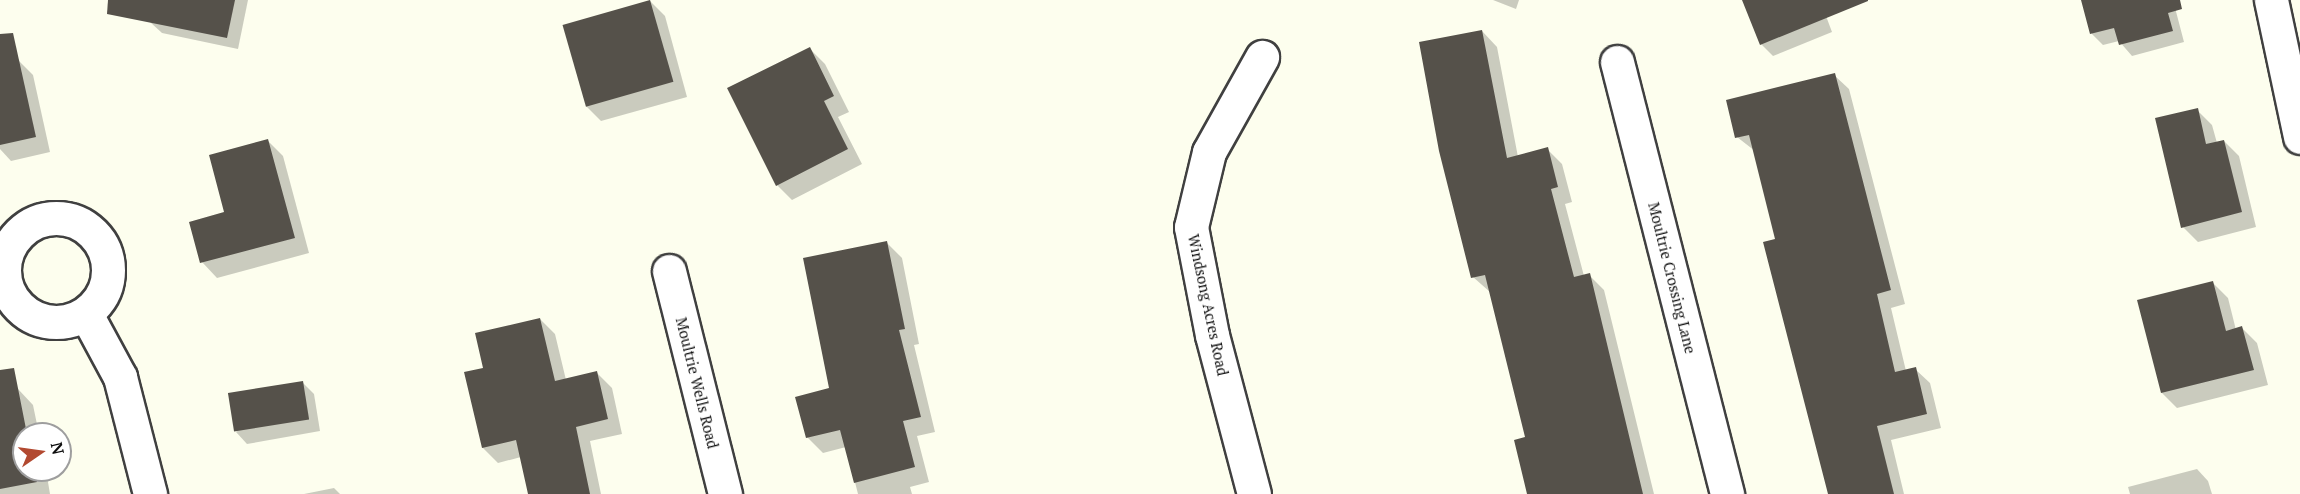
<!DOCTYPE html>
<html>
<head>
<meta charset="utf-8">
<style>
	body { margin:0 }
	#map { position:relative; width:2300px; height:494px; overflow:hidden; background:#fdfeee; font-family:"PT Serif",serif }
	div>[style] { position:absolute }
	.shadow>* { inset:0; background:#0003 }
	.building>* { inset:0; background:#55514a; transform-origin:0 0 }
	.roads { filter:drop-shadow(2px 0 #404040) drop-shadow(-2px 0 #404040) drop-shadow(0 2px #404040) drop-shadow(0 -2px #404040) }
	.street>* { height:33px; margin:-16.5px; padding:0 16.5px; transform-origin:16.5px; border-radius:16.5px; background:#fff }
	.street>.ring { margin:-16.5px; padding:0; box-sizing:content-box; background:none; border:33px solid #fff; border-radius:50% }
	span { translate:-50% -50%; white-space:nowrap; text-align:center; line-height:1.15; -webkit-text-stroke:6px #fff; paint-order:stroke }
	.street-label { font-size:15px; color:#0d0d0d }
	.north { position:absolute; left:12px; top:422px; width:60px; height:60px; box-sizing:border-box; background:#fff; border:2px solid #9e9e9e; border-radius:50%; rotate:77deg; font-size:16px; font-weight:700; line-height:24px; text-align:center; color:#0d0d0d }
	.north::after { content:''; display:block; margin:auto; width:21px; height:27px; background:#b24930; clip-path:polygon(50% 0,100% 100%,50% 72%,0 100%) }
</style>
</head>
<body>
<div id="map">
	<div class="shadow">
		<div style="clip-path:polygon(155px 0,248px 0,238px 49px,162px 33px,150px 22px)"></div>
		<div style="clip-path:polygon(1493px 0,1519px 0,1516px 9px)"></div>
		<div style="clip-path:polygon(1744px 0,1820px 0,1832px 32px,1773px 56px,1761px 44px)"></div>
		<div style="clip-path:polygon(2083px 0,2173px 0,2184px 42px,2132px 56px,2119px 41px,2103px 45px,2092px 34px)"></div>
		<div style="clip-path:polygon(650px 1px,665px 16px,687px 97px,601px 121px,586px 106px)"></div>
		<div style="clip-path:polygon(1482px 31px,1497px 47px,1518px 157px,1547px 149px,1562px 164px,1572px 202px,1565px 204px,1584px 276px,1589px 275px,1604px 290px,1654px 494px,1529px 494px,1527px 438px,1490px 292px,1473px 277px)"></div>
		<div style="clip-path:polygon(810px 49px,825px 64px,849px 112px,838px 117px,862px 164px,792px 200px,777px 185px)"></div>
		<div style="clip-path:polygon(18px 60px,33px 75px,50px 152px,11px 161px,0 149px,0 64px)"></div>
		<div style="clip-path:polygon(1834px 75px,1849px 89px,1905px 304px,1891px 308px,1906px 371px,1915px 369px,1930px 383px,1941px 428px,1891px 440px,1904px 494px,1829px 494px,1777px 240px,1755px 151px,1737px 137px)"></div>
		<div style="clip-path:polygon(2197px 110px,2212px 125px,2217px 143px,2224px 141px,2239px 156px,2256px 227px,2198px 242px,2183px 227px)"></div>
		<div style="clip-path:polygon(268px 141px,283px 156px,309px 253px,217px 278px,202px 262px)"></div>
		<div style="clip-path:polygon(887px 243px,902px 258px,919px 344px,914px 345px,935px 432px,917px 436px,929px 482px,910px 487px,912px 494px,858px 494px,846px 447px,823px 453px,807px 437px,831px 390px)"></div>
		<div style="clip-path:polygon(2213px 283px,2228px 298px,2236px 330px,2242px 328px,2257px 343px,2268px 385px,2177px 408px,2162px 393px)"></div>
		<div style="clip-path:polygon(540px 319px,555px 334px,566px 380px,597px 373px,612px 388px,622px 434px,590px 441px,601px 494px,529px 494px,521px 457px,498px 463px,483px 448px,484px 369px)"></div>
		<div style="clip-path:polygon(302px 382px,314px 394px,320px 431px,247px 444px,236px 432px)"></div>
		<div style="clip-path:polygon(18px 389px,33px 405px,39px 434px,24px 434px,24px 470px,46px 470px,50px 494px,0 494px,0 393px)"></div>
		<div style="clip-path:polygon(2197px 469px,2208px 481px,2212px 494px,2130px 494px,2128px 487px)"></div>
		<div style="clip-path:polygon(334px 488px,340px 494px,304px 494px)"></div>
	</div>
	<div class="building">
		<div style="clip-path:polygon(108px 0,235px 0,227px 38px,107px 14px)"></div>
		<div style="left:650px;top:0;width:85px;height:91px;rotate:74deg"></div>
		<div style="clip-path:polygon(1742px 0,1868px 0,1868px 1px,1760px 45px)"></div>
		<div style="clip-path:polygon(2081px 0,2180px 0,2182px 9px,2168px 13px,2173px 31px,2119px 45px,2114px 28px,2090px 34px)"></div>
		<div style="clip-path:polygon(1482px 30px,1507px 158px,1548px 147px,1558px 187px,1551px 189px,1574px 277px,1590px 273px,1643px 494px,1527px 494px,1514px 440px,1525px 437px,1485px 275px,1471px 278px,1439px 151px,1419px 42px)"></div>
		<div style="clip-path:polygon(13px 33px,36px 137px,0 145px,0 34px)"></div>
		<div style="clip-path:polygon(810px 47px,834px 96px,824px 101px,848px 149px,776px 186px,727px 88px)"></div>
		<div style="clip-path:polygon(1835px 73px,1891px 290px,1877px 294px,1895px 372px,1916px 367px,1927px 414px,1877px 426px,1894px 494px,1828px 494px,1763px 242px,1775px 239px,1749px 135px,1735px 138px,1726px 100px)"></div>
		<div style="clip-path:polygon(2198px 108px,2206px 144px,2224px 140px,2242px 212px,2181px 228px,2155px 118px)"></div>
		<div style="clip-path:polygon(268px 139px,295px 238px,200px 263px,189px 222px,224px 212px,209px 155px)"></div>
		<div style="clip-path:polygon(887px 241px,905px 329px,899px 330px,921px 417px,903px 421px,915px 467px,854px 483px,840px 430px,806px 438px,795px 397px,829px 388px,803px 258px)"></div>
		<div style="clip-path:polygon(2213px 281px,2226px 331px,2242px 326px,2254px 370px,2161px 393px,2137px 300px)"></div>
		<div style="clip-path:polygon(540px 318px,555px 381px,597px 371px,608px 419px,576px 427px,590px 494px,528px 494px,516px 440px,482px 448px,464px 372px,483px 368px,475px 333px)"></div>
		<div style="clip-path:polygon(14px 368px,27px 434px,24px 434px,24px 470px,34px 470px,37px 482px,0 489px,0 370px)"></div>
		<div style="left:303px;top:381px;width:39px;height:76px;rotate:81deg"></div>
	</div>
	<div class="roads">
		<div class="street">
			<div style="left:2271px;top:0;width:140px;rotate:78deg"></div>
			<div style="left:1617px;top:62px;width:446px;rotate:75.7deg"></div>
			<div class="ring" style="left:4px;top:218px;width:71px;height:71px"></div>
			<div style="left:669px;top:271px;width:230px;rotate:75.9deg"></div>
			<div style="left:86px;top:314px;width:72px;rotate:61.6deg"></div>
			<div style="left:120px;top:377px;width:121px;rotate:75.6deg"></div>
			<div style="left:1254px;top:494px;width:164px;rotate:-104.8deg"></div>
			<div style="left:1212px;top:335px;width:110px;rotate:-101deg"></div>
			<div style="left:1191px;top:227px;width:77px;rotate:-76.5deg"></div>
			<div style="left:1209px;top:152px;width:109px;rotate:-60.8deg"></div>
		</div>
	</div>
	<div class="street-label">
		<span style="left:1672px;top:278px;rotate:76deg">Moultrie Crossing Lane</span>
		<span style="left:1208px;top:305px;rotate:78deg">Windsong Acres Road</span>
		<span style="left:697px;top:383px;rotate:76deg">Moultrie Wells Road</span>
	</div>
	<div class="north">N</div>
</div>
</body>
</html>
